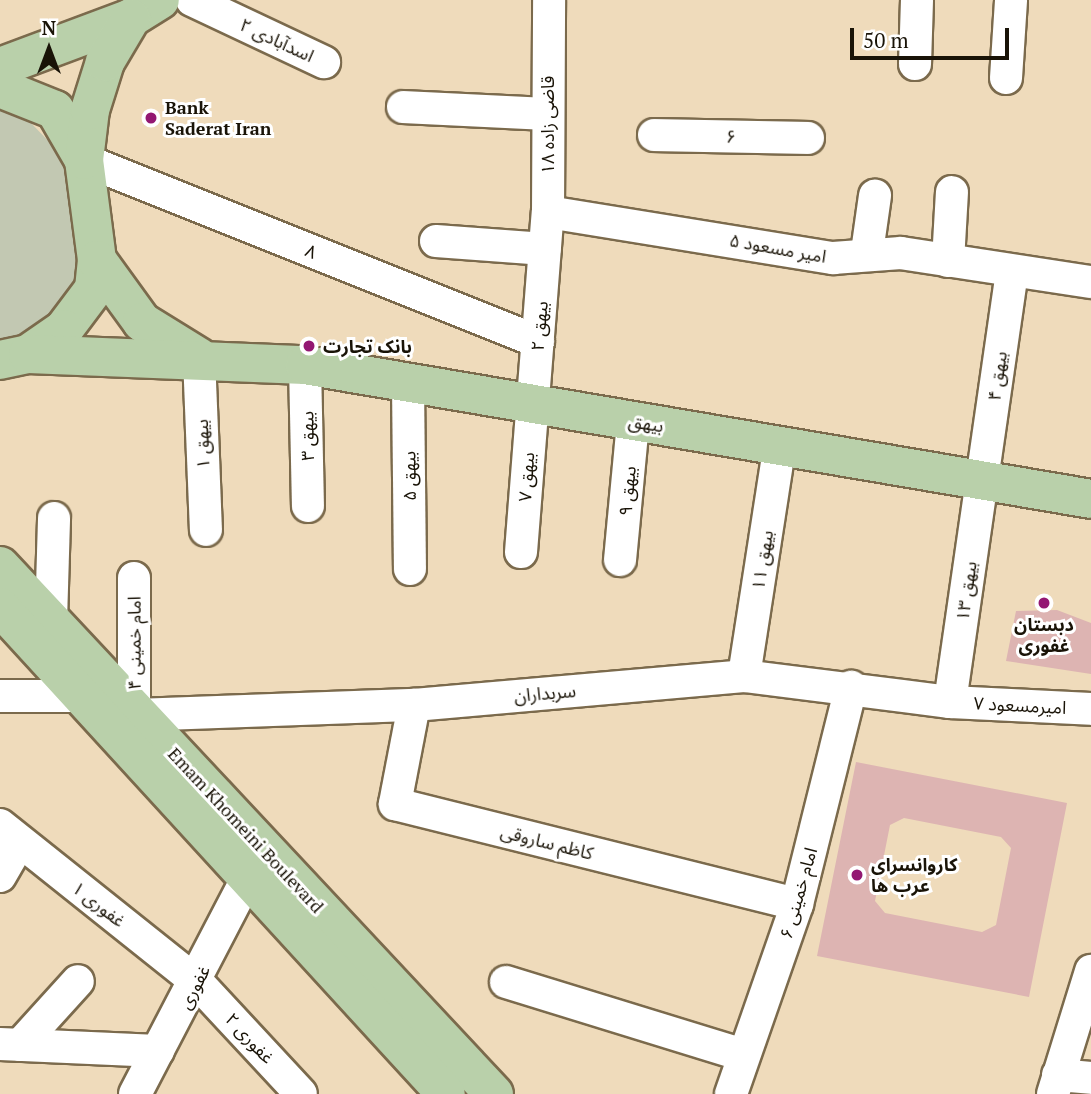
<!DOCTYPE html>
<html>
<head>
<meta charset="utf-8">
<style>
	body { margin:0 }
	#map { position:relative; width:1091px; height:1094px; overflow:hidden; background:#efdbbb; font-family:"PT Serif","Noto Sans Arabic",serif }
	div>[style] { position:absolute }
	.green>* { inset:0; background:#c2c8b2 }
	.building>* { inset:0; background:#ddb4b2 }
	.roads { filter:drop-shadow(2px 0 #7b6a4c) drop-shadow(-2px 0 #7b6a4c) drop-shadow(0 2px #7b6a4c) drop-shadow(0 -2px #7b6a4c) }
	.minor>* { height:32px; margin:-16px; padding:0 16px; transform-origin:16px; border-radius:16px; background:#fff }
	.major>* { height:38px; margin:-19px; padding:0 19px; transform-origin:19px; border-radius:19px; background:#b9d0aa }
	.dots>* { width:19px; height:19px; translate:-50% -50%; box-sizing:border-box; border:4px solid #fff; border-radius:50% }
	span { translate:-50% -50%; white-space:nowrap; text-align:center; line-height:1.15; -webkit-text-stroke:6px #fff; paint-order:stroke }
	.street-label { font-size:18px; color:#191307 }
	.poi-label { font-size:18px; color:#191307; font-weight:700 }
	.left { translate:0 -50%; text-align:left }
	.north { position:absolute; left:14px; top:14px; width:70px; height:70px; -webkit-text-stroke:5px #fff; paint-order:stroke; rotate:0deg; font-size:19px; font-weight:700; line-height:28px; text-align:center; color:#191307 }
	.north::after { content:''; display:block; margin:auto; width:24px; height:32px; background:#191307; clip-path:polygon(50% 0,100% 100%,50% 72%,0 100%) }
	.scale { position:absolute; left:850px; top:28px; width:159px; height:32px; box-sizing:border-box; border:4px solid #191307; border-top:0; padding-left:9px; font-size:21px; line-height:24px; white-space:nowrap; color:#191307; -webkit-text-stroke:5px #fff; paint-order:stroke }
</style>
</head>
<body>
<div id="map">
	<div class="green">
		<div style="clip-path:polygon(0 105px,29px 121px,60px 153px,81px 206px,88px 261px,67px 310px,0 348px)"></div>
	</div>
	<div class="building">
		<div style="clip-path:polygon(1057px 610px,1091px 623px,1091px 674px,1006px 661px,1016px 611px)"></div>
		<div style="clip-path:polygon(evenodd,856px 762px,1067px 803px,1029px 997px,817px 956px,856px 762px,904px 818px,1001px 837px,1011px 848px,996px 925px,982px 932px,885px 913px,875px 901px,890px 825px,904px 818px)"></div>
	</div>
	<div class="roads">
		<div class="minor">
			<div style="left:192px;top:0;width:146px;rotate:25.2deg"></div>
			<div style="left:915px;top:64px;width:64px;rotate:-88.2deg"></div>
			<div style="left:1006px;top:78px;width:78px;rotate:-86.3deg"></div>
			<div style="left:403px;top:107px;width:144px;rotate:2.8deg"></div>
			<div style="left:654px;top:135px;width:154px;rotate:1.1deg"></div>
			<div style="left:84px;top:160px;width:489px;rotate:21.8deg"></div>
			<div style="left:548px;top:212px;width:289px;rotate:9.2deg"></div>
			<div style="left:833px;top:258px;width:68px;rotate:-4.2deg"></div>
			<div style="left:901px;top:253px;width:192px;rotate:8.7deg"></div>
			<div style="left:436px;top:241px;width:109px;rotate:4.2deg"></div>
			<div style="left:867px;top:252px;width:57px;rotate:-81.9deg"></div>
			<div style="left:948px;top:261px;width:69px;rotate:-86.7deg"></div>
			<div style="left:199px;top:357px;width:173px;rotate:87.7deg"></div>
			<div style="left:305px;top:365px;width:141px;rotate:88.8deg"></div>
			<div style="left:408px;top:383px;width:186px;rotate:89.4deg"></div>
			<div style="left:521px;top:552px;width:341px;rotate:-85.5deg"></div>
			<div style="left:548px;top:212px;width:212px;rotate:-89.7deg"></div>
			<div style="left:620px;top:560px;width:139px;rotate:-84.6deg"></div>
			<div style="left:134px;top:578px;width:131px;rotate:90deg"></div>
			<div style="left:51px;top:621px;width:103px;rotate:-88.3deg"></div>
			<div style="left:744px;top:676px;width:235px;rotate:-81.2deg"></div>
			<div style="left:0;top:696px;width:84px"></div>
			<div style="left:950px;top:702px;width:433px;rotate:-81.8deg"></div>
			<div style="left:414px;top:705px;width:101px;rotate:100.9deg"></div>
			<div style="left:395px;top:804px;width:414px;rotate:14deg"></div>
			<div style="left:138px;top:715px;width:276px;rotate:-2.1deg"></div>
			<div style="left:414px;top:705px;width:331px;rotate:-5deg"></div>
			<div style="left:744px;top:676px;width:208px;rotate:7.2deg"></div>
			<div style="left:950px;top:702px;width:141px;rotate:2.8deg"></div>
			<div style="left:0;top:825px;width:253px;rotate:38.6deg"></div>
			<div style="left:198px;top:983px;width:151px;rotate:47.1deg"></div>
			<div style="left:0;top:876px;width:39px;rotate:-60deg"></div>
			<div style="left:506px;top:982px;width:248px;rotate:17.1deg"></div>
			<div style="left:0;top:1044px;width:158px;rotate:2.5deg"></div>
			<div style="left:20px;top:1045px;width:86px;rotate:-47.8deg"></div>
			<div style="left:1058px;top:1075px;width:33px;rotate:5deg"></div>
			<div style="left:135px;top:1094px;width:245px;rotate:-62.5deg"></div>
			<div style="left:731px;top:1094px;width:201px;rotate:-70.8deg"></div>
			<div style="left:797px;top:904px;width:224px;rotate:-76deg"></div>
			<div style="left:1053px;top:1094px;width:129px;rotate:-72.8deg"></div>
		</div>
		<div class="major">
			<div style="left:0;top:67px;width:140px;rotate:-20.5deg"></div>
			<div style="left:131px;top:18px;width:34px;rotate:-32deg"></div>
			<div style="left:0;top:88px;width:59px;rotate:21.8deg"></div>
			<div style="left:55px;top:110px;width:58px;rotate:59.9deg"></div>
			<div style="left:84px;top:160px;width:101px;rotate:82.6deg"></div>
			<div style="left:97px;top:260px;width:29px;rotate:96deg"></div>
			<div style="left:94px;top:289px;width:50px;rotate:126.9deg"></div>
			<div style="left:64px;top:329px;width:44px;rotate:145.2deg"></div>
			<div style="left:28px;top:354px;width:29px;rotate:168deg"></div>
			<div style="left:84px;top:160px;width:50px;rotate:-83.2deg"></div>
			<div style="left:90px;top:110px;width:50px;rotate:-72.6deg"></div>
			<div style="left:105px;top:62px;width:51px;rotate:-59.4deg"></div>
			<div style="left:97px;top:260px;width:77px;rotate:54deg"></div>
			<div style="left:142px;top:322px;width:67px;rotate:31.6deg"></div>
			<div style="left:28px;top:354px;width:277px;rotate:2.3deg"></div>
			<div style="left:305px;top:365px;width:797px;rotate:9.67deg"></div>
			<div style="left:0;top:566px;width:723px;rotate:46.91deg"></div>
			<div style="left:0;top:607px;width:660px;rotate:47.52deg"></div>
		</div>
	</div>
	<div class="dots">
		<div style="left:151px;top:118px;background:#931772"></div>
		<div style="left:309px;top:346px;background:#931772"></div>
		<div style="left:1044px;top:603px;background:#931772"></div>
		<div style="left:857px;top:875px;background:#931772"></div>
	</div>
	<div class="street-label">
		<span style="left:277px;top:40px;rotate:25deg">اسدآبادی ۲</span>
		<span style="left:547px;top:125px;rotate:-90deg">قاضی زاده ۱۸</span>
		<span style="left:731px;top:136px;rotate:1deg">۶</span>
		<span style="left:778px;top:248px;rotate:10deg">امیر مسعود ۵</span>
		<span style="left:311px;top:251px;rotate:22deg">۸</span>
		<span style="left:539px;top:326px;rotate:-85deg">بیهق ۲</span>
		<span style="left:997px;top:376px;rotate:-82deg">بیهق ۴</span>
		<span style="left:646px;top:423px;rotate:9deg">بیهق</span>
		<span style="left:307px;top:436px;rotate:-91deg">بیهق ۳</span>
		<span style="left:202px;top:444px;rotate:-92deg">بیهق ۱</span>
		<span style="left:409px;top:476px;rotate:-91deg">بیهق ۵</span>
		<span style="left:526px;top:477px;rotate:-86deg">بیهق ۷</span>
		<span style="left:627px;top:491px;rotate:-85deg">بیهق ۹</span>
		<span style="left:762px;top:560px;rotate:-81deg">بیهق ۱۱</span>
		<span style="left:966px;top:591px;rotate:-82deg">بیهق ۱۳</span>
		<span style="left:134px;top:643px;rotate:-90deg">امام خمینی ۴</span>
		<span style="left:545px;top:693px;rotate:-5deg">سربداران</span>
		<span style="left:1020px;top:705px;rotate:3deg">امیرمسعود ۷</span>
		<span style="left:246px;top:830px;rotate:47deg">Emam Khomeini Boulevard</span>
		<span style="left:547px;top:842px;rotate:14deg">کاظم ساروقی</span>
		<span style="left:798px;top:893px;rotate:-74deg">امام خمینی ۶</span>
		<span style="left:99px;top:904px;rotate:38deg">غفوری ۱</span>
		<span style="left:194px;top:987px;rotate:-62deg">غفوری</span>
		<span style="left:250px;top:1038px;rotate:47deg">غفوری ۲</span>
	</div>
	<div class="poi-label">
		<span class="left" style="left:165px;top:118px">Bank<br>Saderat Iran</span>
		<span class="left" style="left:323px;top:346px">بانک تجارت</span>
		<span style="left:1044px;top:635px">دبستان<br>غفوری</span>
		<span class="left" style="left:871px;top:875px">کاروانسرای<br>عرب ها</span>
	</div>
	<div class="north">N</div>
	<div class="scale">50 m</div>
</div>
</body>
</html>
